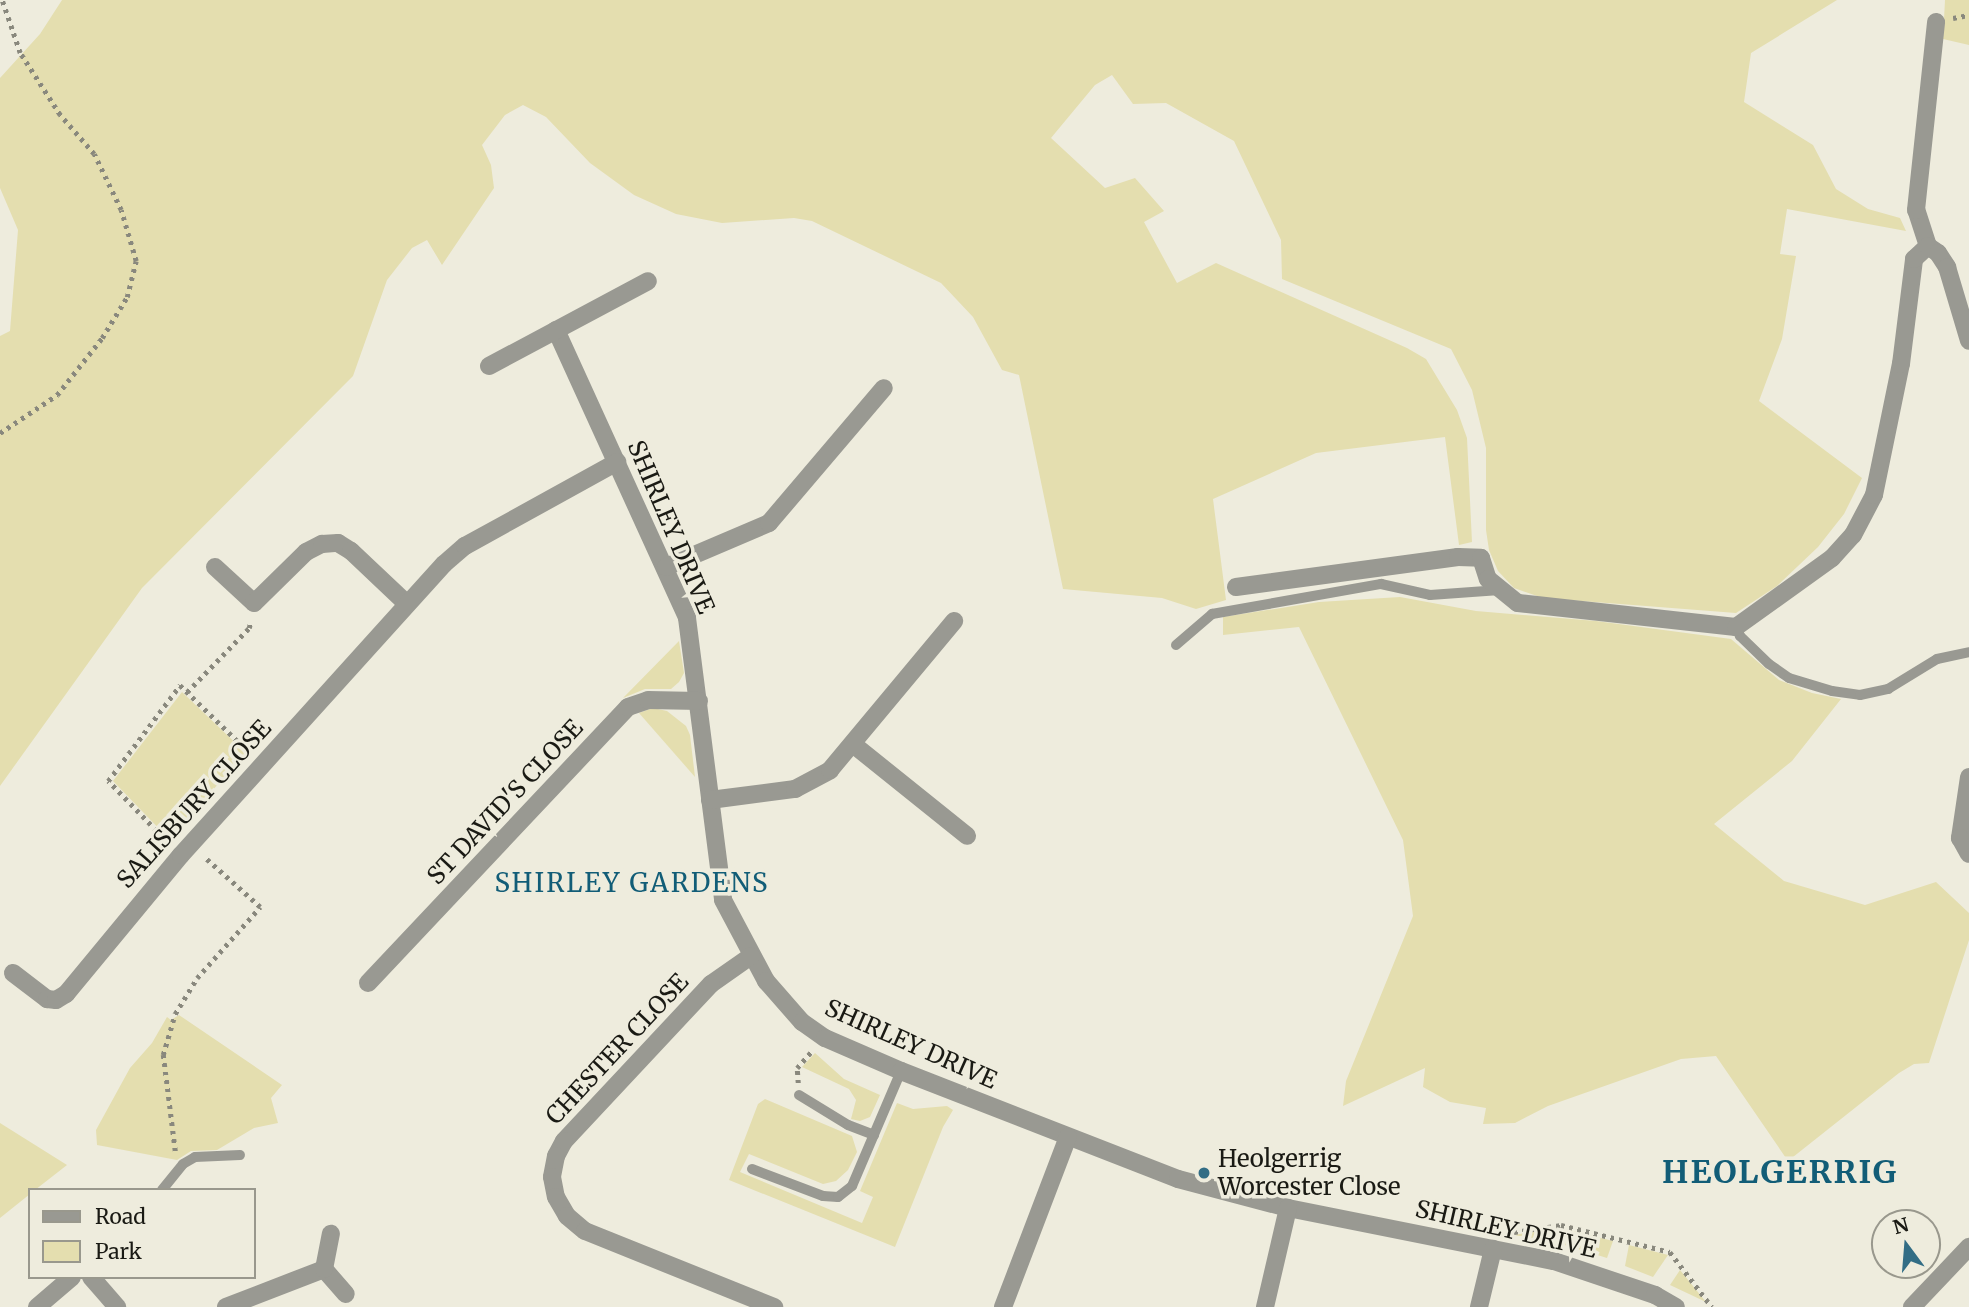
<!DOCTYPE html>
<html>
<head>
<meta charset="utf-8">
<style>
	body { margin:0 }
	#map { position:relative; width:1969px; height:1307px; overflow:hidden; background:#eeecdd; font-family:Merriweather,serif }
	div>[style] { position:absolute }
	.green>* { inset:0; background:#e4deaf }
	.path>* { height:4.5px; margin-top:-2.25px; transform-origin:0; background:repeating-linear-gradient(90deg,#89887d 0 3.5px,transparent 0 8.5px) }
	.service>* { height:10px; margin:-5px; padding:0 5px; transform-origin:5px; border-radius:5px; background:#999992 }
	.minor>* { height:18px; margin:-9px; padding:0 9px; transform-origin:9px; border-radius:9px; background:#999992 }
	.dots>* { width:19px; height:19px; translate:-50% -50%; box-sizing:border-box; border:4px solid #eeecdd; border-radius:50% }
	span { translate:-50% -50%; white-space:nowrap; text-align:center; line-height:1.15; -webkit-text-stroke:7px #eeecdd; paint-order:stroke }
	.street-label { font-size:24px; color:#1a1a14 }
	.poi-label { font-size:24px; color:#1a1a14 }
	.left { translate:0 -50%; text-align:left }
	.neighbourhood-label { font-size:26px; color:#125d77; letter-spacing:2px }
	.district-label { font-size:32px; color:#125d77; font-weight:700; letter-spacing:2px }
	.legend { position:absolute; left:28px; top:1188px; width:228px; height:91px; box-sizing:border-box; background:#eeecdd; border:2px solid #99988d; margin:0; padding:9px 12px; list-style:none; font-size:21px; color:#1a1a14 }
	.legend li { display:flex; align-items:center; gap:14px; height:35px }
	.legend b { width:35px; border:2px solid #99988d }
	.north { position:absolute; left:1871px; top:1209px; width:70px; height:70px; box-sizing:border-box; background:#eeecdd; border:2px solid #99988d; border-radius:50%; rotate:344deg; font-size:19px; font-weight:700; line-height:28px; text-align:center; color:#1a1a14 }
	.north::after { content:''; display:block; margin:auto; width:24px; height:32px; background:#326d85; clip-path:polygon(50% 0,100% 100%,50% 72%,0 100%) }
</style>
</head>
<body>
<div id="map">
	<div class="green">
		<div style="clip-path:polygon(62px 0,1837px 0,1751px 53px,1744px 102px,1813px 145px,1836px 189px,1868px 209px,1900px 218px,1906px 231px,1787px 209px,1780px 254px,1796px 256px,1782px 339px,1759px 401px,1862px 478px,1844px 514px,1818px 547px,1777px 586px,1736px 613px,1543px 598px,1514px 588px,1498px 571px,1489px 550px,1486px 530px,1486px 448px,1472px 390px,1451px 349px,1282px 279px,1281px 240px,1234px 141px,1166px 103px,1133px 104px,1112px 75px,1095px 85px,1051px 138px,1105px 188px,1135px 178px,1164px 211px,1144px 222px,1177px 283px,1216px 263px,1407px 348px,1426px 359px,1457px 410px,1467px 438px,1472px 542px,1459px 545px,1445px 437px,1316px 453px,1213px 499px,1226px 600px,1196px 609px,1162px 598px,1063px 589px,1019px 375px,1002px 370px,973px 317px,941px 283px,812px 221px,794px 218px,722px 223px,676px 214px,634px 195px,590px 163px,546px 117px,523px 105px,505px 115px,482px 145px,491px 165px,494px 188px,442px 265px,427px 240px,412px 248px,387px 280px,353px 376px,142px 588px,0 786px,0 336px,10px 331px,18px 230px,0 188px,0 78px,40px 34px)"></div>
		<div style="clip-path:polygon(1945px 0,1969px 0,1969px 45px,1943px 39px)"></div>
		<div style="clip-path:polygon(1400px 597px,1476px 611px,1596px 621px,1731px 639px,1779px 680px,1812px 693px,1841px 699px,1792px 761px,1714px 824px,1784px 881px,1865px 905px,1936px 882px,1969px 913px,1969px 940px,1929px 1063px,1914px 1064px,1899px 1073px,1788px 1161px,1716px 1056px,1681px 1059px,1548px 1106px,1515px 1123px,1483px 1124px,1486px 1108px,1450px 1102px,1423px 1087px,1425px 1068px,1343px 1106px,1346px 1081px,1413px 916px,1403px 840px,1299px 627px,1223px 635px,1223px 617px,1319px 602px)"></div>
		<div style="clip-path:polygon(679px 641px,684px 673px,679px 682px,671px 689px,645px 689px,623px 698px)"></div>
		<div style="clip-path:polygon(182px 692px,246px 753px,169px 839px,113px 781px)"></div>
		<div style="clip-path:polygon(653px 708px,667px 711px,686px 726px,690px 735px,695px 777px,639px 713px)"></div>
		<div style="clip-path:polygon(179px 1015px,282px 1085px,271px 1098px,278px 1123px,254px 1128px,217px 1150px,191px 1151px,177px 1160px,97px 1145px,96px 1130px,130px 1068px,152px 1043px,167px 1017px,171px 1020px)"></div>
		<div style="clip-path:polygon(815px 1053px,844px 1079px,880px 1095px,870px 1117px,860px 1121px,851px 1119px,856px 1100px,849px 1089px,802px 1067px)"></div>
		<div style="clip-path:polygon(765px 1099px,852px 1136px,857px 1152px,848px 1170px,836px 1181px,823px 1184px,749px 1154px,740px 1172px,862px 1223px,873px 1197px,860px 1191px,897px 1103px,913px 1109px,947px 1106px,953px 1110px,943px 1127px,895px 1247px,729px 1180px,758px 1104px)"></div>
		<div style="clip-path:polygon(0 1123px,67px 1165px,35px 1190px,30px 1190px,30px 1194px,0 1218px)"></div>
		<div style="clip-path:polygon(1552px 1229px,1550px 1241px,1513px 1235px)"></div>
		<div style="clip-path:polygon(1569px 1230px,1613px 1241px,1607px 1258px,1565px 1245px)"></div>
		<div style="clip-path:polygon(1629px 1245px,1668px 1255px,1653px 1277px,1625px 1266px)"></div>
		<div style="clip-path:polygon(1680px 1270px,1706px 1302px,1670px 1285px)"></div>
	</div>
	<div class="path">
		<div style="left:1953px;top:18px;width:16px;rotate:-11deg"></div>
		<div style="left:0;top:433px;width:69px;rotate:-33.7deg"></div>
		<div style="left:57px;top:395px;width:73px;rotate:-51.7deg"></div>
		<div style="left:102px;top:338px;width:48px;rotate:-58.6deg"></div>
		<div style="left:127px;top:297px;width:37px;rotate:-76deg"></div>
		<div style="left:136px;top:261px;width:53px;rotate:-106.4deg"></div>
		<div style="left:121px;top:210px;width:62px;rotate:-115.7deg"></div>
		<div style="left:94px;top:154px;width:52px;rotate:-131.1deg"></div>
		<div style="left:60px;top:115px;width:74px;rotate:-122.8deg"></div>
		<div style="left:20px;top:53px;width:56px;rotate:-108.8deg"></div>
		<div style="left:187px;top:692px;width:89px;rotate:-45.9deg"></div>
		<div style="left:249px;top:628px;width:8px;rotate:-76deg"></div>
		<div style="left:168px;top:843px;width:86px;rotate:-134.1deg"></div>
		<div style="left:108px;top:781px;width:120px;rotate:-53.1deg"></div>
		<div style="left:180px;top:685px;width:98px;rotate:44.2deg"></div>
		<div style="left:798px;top:1083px;width:15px;rotate:-94deg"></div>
		<div style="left:797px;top:1068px;width:21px;rotate:-49deg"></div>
		<div style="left:175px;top:1151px;width:97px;rotate:-97.1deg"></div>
		<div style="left:163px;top:1055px;width:43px;rotate:-73.7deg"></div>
		<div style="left:175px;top:1014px;width:42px;rotate:-58.6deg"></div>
		<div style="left:197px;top:978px;width:95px;rotate:-48.4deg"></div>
		<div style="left:260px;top:907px;width:75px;rotate:-138.2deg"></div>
		<div style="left:1514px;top:1232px;width:48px;rotate:-8.5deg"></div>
		<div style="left:1561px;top:1225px;width:112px;rotate:13.9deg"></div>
		<div style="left:1670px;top:1252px;width:69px;rotate:52.6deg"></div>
	</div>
	<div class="service">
		<div style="left:1736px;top:627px;width:10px;rotate:66deg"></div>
		<div style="left:1740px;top:636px;width:40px;rotate:44deg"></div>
		<div style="left:1769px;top:664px;width:24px;rotate:35deg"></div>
		<div style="left:1789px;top:678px;width:45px;rotate:16.8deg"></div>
		<div style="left:1832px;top:691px;width:28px;rotate:8deg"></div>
		<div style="left:1860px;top:695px;width:29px;rotate:-12deg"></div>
		<div style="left:1888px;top:689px;width:57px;rotate:-31.5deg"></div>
		<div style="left:1937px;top:659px;width:33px;rotate:-12deg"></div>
		<div style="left:1176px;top:645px;width:48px;rotate:-40.7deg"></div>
		<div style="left:1212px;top:614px;width:172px;rotate:-10.1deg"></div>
		<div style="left:1381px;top:584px;width:50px;rotate:12.7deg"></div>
		<div style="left:1430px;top:595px;width:70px;rotate:-4.1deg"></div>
		<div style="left:799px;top:1095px;width:57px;rotate:31.5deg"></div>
		<div style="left:848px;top:1125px;width:28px;rotate:21deg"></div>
		<div style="left:752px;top:1169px;width:76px;rotate:20.8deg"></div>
		<div style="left:823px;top:1196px;width:15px;rotate:4deg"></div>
		<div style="left:838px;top:1197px;width:18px;rotate:-38deg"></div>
		<div style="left:852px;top:1186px;width:125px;rotate:-66.9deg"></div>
		<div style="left:162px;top:1190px;width:33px;rotate:-51deg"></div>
		<div style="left:183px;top:1164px;width:14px;rotate:-30deg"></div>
		<div style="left:195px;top:1157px;width:45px;rotate:-2.5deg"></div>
	</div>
	<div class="minor">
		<div style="left:1928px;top:246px;width:38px;rotate:-108deg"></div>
		<div style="left:1916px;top:210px;width:189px;rotate:-83.9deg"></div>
		<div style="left:556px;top:330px;width:316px;rotate:65.5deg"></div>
		<div style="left:687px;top:618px;width:284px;rotate:82.7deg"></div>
		<div style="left:723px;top:900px;width:92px;rotate:62deg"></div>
		<div style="left:766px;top:981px;width:55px;rotate:48.7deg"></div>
		<div style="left:802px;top:1022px;width:28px;rotate:35deg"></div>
		<div style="left:825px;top:1038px;width:83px;rotate:23.5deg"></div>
		<div style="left:901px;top:1071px;width:297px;rotate:21.3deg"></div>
		<div style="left:1178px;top:1179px;width:114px;rotate:14.8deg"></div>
		<div style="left:1288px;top:1208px;width:271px;rotate:11.3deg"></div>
		<div style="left:1554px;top:1261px;width:107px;rotate:18.6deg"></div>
		<div style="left:1655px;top:1295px;width:24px;rotate:30deg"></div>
		<div style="left:489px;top:366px;width:180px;rotate:-28.1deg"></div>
		<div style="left:215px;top:567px;width:53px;rotate:42.7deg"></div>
		<div style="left:254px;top:603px;width:73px;rotate:-44.4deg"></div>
		<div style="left:306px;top:552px;width:18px;rotate:-27deg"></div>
		<div style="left:322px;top:544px;width:16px;rotate:-4deg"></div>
		<div style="left:338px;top:543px;width:15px;rotate:32deg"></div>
		<div style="left:351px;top:551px;width:77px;rotate:43.4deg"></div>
		<div style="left:666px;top:567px;width:112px;rotate:-23.1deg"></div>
		<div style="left:769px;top:523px;width:177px;rotate:-49.6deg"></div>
		<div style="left:1236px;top:587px;width:224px;rotate:-7.7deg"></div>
		<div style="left:1458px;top:557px;width:23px;rotate:2deg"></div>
		<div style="left:1481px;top:558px;width:22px;rotate:72deg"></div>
		<div style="left:1488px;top:579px;width:38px;rotate:39deg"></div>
		<div style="left:1518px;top:603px;width:219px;rotate:6.3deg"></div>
		<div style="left:1736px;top:627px;width:118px;rotate:-35.7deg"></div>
		<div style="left:1832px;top:558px;width:31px;rotate:-48deg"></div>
		<div style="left:1853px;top:535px;width:45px;rotate:-62.3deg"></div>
		<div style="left:1874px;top:495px;width:134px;rotate:-78.4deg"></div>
		<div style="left:1901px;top:364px;width:106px;rotate:-82.9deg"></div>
		<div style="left:1914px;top:259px;width:19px;rotate:-43deg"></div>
		<div style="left:1928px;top:246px;width:12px;rotate:35deg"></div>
		<div style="left:1938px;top:253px;width:17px;rotate:57deg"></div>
		<div style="left:1947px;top:267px;width:77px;rotate:73.4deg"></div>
		<div style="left:854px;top:745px;width:145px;rotate:38.8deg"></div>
		<div style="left:1969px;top:777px;width:62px;rotate:98.4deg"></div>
		<div style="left:1960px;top:838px;width:18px;rotate:61deg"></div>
		<div style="left:710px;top:800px;width:86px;rotate:-7.4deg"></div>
		<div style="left:795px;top:789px;width:40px;rotate:-28deg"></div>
		<div style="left:830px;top:770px;width:194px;rotate:-50.2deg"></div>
		<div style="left:751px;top:956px;width:49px;rotate:145deg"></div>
		<div style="left:711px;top:984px;width:215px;rotate:133.1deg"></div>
		<div style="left:564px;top:1141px;width:17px;rotate:118deg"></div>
		<div style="left:556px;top:1156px;width:21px;rotate:101deg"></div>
		<div style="left:552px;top:1177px;width:20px;rotate:79deg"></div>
		<div style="left:556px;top:1197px;width:22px;rotate:60deg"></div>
		<div style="left:567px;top:1216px;width:23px;rotate:40deg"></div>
		<div style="left:585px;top:1231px;width:204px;rotate:21.9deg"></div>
		<div style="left:13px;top:973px;width:43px;rotate:37.4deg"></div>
		<div style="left:47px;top:999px;width:9px;rotate:6deg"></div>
		<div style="left:56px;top:1000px;width:12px;rotate:-31deg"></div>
		<div style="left:66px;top:994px;width:180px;rotate:-50.4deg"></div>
		<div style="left:181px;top:855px;width:392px;rotate:-47.9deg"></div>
		<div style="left:444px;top:564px;width:28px;rotate:-41deg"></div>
		<div style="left:465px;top:546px;width:174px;rotate:-28.9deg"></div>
		<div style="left:368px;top:983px;width:379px;rotate:-46.7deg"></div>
		<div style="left:628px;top:707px;width:21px;rotate:-19deg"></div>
		<div style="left:648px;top:700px;width:51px;rotate:1.1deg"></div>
		<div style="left:324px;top:1269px;width:33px;rotate:49deg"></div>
		<div style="left:91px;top:1277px;width:40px;rotate:49deg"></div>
		<div style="left:37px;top:1307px;width:46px;rotate:-40.6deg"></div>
		<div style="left:226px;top:1307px;width:105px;rotate:-21.2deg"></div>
		<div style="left:324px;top:1269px;width:36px;rotate:-79deg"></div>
		<div style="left:1003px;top:1307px;width:182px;rotate:-69.1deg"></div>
		<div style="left:1265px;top:1307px;width:102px;rotate:-76.9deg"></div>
		<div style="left:1479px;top:1307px;width:60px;rotate:-76.4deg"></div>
		<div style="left:1912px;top:1307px;width:83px;rotate:-46.5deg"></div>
	</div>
	<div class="dots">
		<div style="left:1204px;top:1173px;background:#326d85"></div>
	</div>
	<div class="street-label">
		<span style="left:671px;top:527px;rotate:67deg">SHIRLEY DRIVE</span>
		<span style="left:505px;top:802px;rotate:-47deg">ST DAVID'S CLOSE</span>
		<span style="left:194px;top:804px;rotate:-48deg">SALISBURY CLOSE</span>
		<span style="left:911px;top:1044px;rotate:24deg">SHIRLEY DRIVE</span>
		<span style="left:617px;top:1049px;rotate:-47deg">CHESTER CLOSE</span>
		<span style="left:1506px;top:1229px;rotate:13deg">SHIRLEY DRIVE</span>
	</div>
	<div class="poi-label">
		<span class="left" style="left:1218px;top:1173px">Heolgerrig<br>Worcester Close</span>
	</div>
	<div class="neighbourhood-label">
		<span style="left:632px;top:883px">SHIRLEY GARDENS</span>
	</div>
	<div class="district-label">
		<span style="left:1780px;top:1172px">HEOLGERRIG</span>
	</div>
	<ul class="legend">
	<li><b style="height:9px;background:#999992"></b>Road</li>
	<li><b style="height:19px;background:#e4deaf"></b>Park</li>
	</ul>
	<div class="north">N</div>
</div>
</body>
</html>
